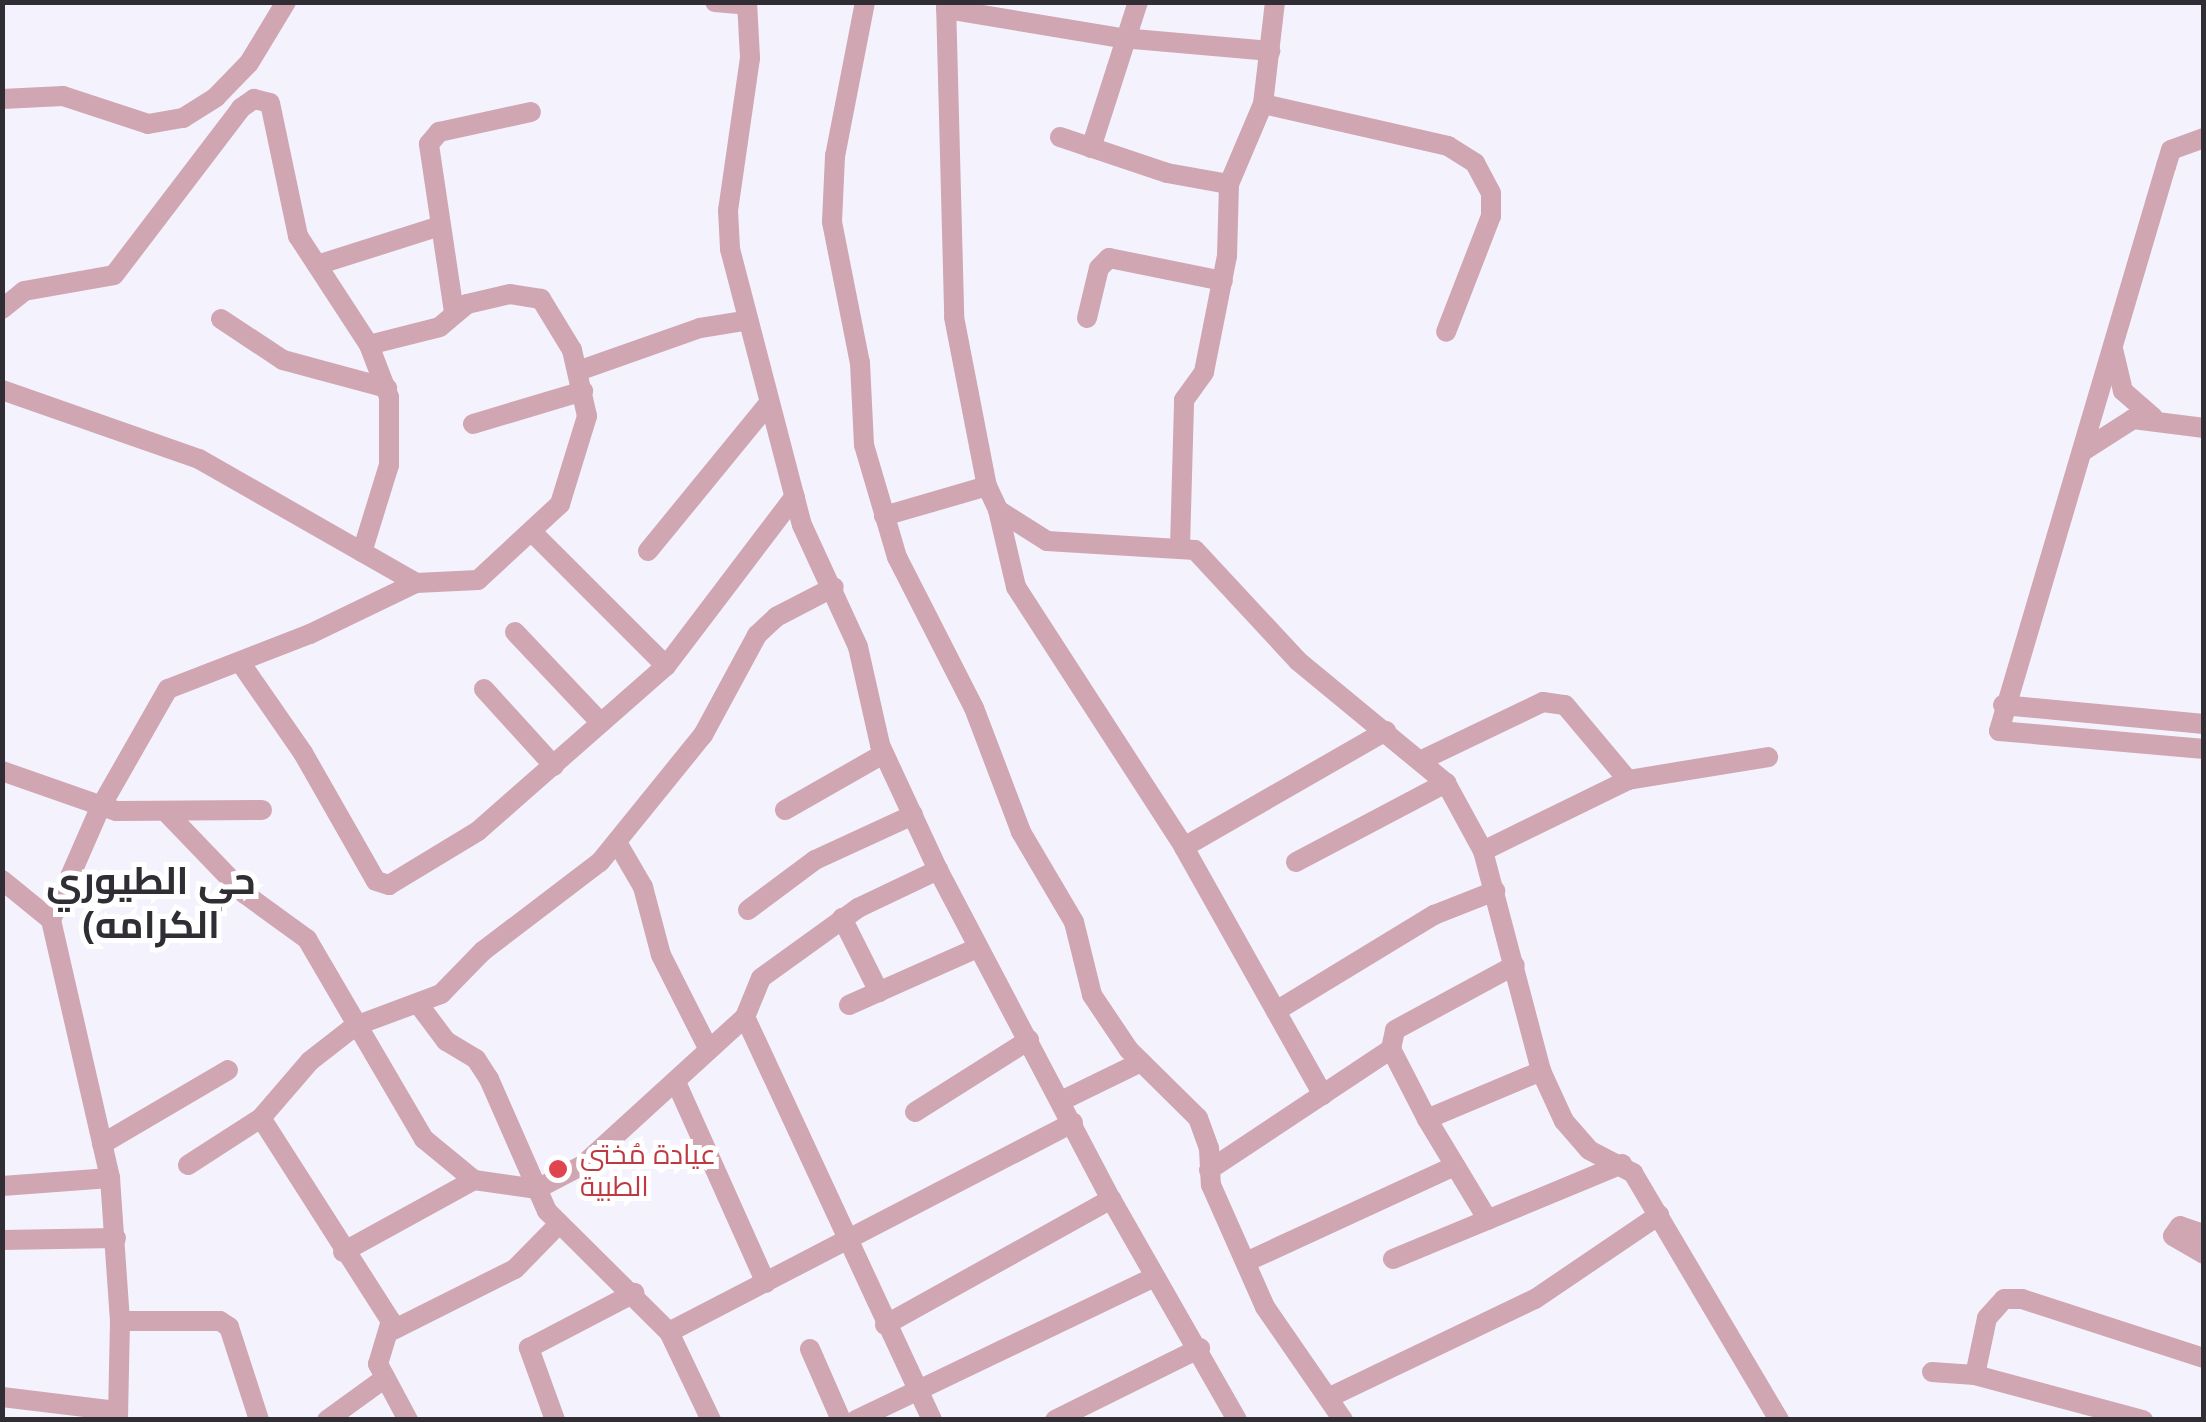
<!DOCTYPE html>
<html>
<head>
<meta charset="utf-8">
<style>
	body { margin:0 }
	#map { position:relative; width:2206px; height:1422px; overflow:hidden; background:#f4f2fd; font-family:"Open Sans",Cairo,sans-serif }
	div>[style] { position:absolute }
	.minor>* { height:20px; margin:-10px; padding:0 10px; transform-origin:10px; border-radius:10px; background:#cfa6b1 }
	.dots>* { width:28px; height:28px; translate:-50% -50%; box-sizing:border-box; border:5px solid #fff; border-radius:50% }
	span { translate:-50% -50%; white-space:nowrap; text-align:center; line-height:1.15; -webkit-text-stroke:10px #fff; paint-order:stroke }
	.health-label { font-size:28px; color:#be3a42 }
	.left { translate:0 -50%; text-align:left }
	.district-label { font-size:38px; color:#302e34; font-weight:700 }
	.frame { position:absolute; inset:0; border:5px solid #302e34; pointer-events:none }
</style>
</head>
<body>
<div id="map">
	<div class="minor">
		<div style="left:715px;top:2px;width:32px;rotate:5deg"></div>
		<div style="left:747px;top:2px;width:56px;rotate:86.9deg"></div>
		<div style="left:750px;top:58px;width:154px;rotate:98.2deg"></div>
		<div style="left:728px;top:210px;width:39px;rotate:87deg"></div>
		<div style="left:730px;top:249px;width:285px;rotate:75.4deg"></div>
		<div style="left:802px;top:525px;width:134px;rotate:65.3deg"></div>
		<div style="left:858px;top:647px;width:100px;rotate:77.3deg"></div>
		<div style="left:880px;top:745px;width:138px;rotate:65.1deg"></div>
		<div style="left:938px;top:870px;width:372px;rotate:62.3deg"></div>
		<div style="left:1111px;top:1199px;width:254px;rotate:60.3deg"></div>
		<div style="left:865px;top:2px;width:157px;rotate:101deg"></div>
		<div style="left:835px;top:156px;width:66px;rotate:92.6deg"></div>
		<div style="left:832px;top:222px;width:144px;rotate:78.8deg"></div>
		<div style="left:860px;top:363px;width:82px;rotate:87.2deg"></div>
		<div style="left:864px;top:445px;width:117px;rotate:73.6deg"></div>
		<div style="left:897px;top:557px;width:169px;rotate:63deg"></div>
		<div style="left:974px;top:708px;width:133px;rotate:69.2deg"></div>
		<div style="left:1021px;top:832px;width:104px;rotate:59.5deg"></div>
		<div style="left:1074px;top:922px;width:75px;rotate:76.1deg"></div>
		<div style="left:1092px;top:995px;width:66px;rotate:56.1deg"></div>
		<div style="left:1129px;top:1050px;width:97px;rotate:44.6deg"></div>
		<div style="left:1198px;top:1118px;width:33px;rotate:70deg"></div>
		<div style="left:1209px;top:1149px;width:36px;rotate:87deg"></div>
		<div style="left:1211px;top:1185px;width:133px;rotate:66.1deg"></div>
		<div style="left:1265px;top:1307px;width:137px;rotate:55.4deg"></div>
		<div style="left:946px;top:2px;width:315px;rotate:88.5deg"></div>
		<div style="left:954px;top:317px;width:172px;rotate:79deg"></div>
		<div style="left:987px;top:486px;width:26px;rotate:65deg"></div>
		<div style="left:998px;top:510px;width:58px;rotate:32.3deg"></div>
		<div style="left:1047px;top:541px;width:148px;rotate:3.5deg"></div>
		<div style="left:1195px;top:550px;width:151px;rotate:47.1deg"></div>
		<div style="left:1298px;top:661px;width:192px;rotate:39.5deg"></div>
		<div style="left:1446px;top:783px;width:77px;rotate:61.4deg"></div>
		<div style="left:1483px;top:851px;width:228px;rotate:75.2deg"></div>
		<div style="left:1541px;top:1071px;width:55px;rotate:65.3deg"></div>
		<div style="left:1564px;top:1121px;width:38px;rotate:49deg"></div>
		<div style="left:1589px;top:1150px;width:50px;rotate:27.6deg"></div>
		<div style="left:1633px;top:1173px;width:287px;rotate:59.4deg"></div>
		<div style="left:946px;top:9px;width:178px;rotate:9.4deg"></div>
		<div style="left:1122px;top:38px;width:149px;rotate:5deg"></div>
		<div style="left:2px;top:99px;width:61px;rotate:-2.8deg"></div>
		<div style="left:63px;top:96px;width:89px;rotate:18.2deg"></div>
		<div style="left:148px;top:124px;width:36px;rotate:-10deg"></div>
		<div style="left:183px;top:118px;width:39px;rotate:-32deg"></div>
		<div style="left:216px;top:97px;width:47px;rotate:-45.9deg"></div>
		<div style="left:249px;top:63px;width:71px;rotate:-58.8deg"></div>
		<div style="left:1263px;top:104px;width:190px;rotate:12.8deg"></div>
		<div style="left:1448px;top:146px;width:32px;rotate:32deg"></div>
		<div style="left:1475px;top:163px;width:34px;rotate:62deg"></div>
		<div style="left:1491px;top:193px;width:23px;rotate:90deg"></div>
		<div style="left:1491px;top:216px;width:124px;rotate:111.2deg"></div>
		<div style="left:1060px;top:137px;width:113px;rotate:18.6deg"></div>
		<div style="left:1167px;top:173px;width:63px;rotate:10.1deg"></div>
		<div style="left:2204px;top:138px;width:35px;rotate:160deg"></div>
		<div style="left:2171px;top:150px;width:17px;rotate:107deg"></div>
		<div style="left:2166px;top:166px;width:589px;rotate:106.47deg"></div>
		<div style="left:1999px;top:731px;width:206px;rotate:5deg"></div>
		<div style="left:1091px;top:148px;width:153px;rotate:-72.2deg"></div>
		<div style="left:317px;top:265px;width:129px;rotate:-17.6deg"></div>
		<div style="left:2px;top:309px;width:28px;rotate:-39deg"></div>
		<div style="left:24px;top:291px;width:91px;rotate:-10.1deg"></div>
		<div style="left:114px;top:275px;width:210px;rotate:-52.7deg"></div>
		<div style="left:241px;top:108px;width:16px;rotate:-35deg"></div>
		<div style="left:254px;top:99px;width:16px;rotate:14deg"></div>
		<div style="left:270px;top:103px;width:136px;rotate:78.1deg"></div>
		<div style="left:298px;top:236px;width:130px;rotate:56.9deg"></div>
		<div style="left:369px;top:345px;width:56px;rotate:69deg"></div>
		<div style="left:389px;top:397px;width:68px;rotate:90deg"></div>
		<div style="left:389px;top:465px;width:91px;rotate:107.2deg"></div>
		<div style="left:454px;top:312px;width:170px;rotate:-98.5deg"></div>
		<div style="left:429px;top:144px;width:16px;rotate:-50deg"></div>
		<div style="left:439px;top:132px;width:94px;rotate:-12.3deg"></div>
		<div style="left:1087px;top:318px;width:51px;rotate:-76.5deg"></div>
		<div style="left:1099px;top:268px;width:14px;rotate:-45deg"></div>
		<div style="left:1109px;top:258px;width:116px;rotate:11.4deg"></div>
		<div style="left:221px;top:319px;width:74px;rotate:33.5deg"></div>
		<div style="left:283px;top:360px;width:108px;rotate:15.1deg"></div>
		<div style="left:2113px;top:349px;width:43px;rotate:76.6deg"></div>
		<div style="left:2123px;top:391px;width:40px;rotate:41deg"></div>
		<div style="left:578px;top:371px;width:129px;rotate:-19.4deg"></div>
		<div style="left:700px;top:328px;width:45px;rotate:-9deg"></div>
		<div style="left:2px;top:390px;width:209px;rotate:19.3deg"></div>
		<div style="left:199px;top:459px;width:250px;rotate:29.7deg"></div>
		<div style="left:473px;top:424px;width:115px;rotate:-16.7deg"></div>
		<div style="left:2083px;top:451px;width:59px;rotate:-32.6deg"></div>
		<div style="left:2133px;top:419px;width:72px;rotate:7.2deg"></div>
		<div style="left:998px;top:510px;width:79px;rotate:76.8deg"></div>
		<div style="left:1016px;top:587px;width:310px;rotate:57.1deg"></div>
		<div style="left:884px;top:516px;width:107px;rotate:-16.2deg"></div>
		<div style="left:533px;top:533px;width:188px;rotate:45deg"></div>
		<div style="left:1180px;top:547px;width:147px;rotate:-88.4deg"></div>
		<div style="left:1184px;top:400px;width:34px;rotate:-54deg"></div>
		<div style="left:1204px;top:372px;width:118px;rotate:-78.8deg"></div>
		<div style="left:1227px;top:256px;width:72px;rotate:-88.4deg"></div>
		<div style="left:1229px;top:184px;width:87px;rotate:-67deg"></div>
		<div style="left:1263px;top:104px;width:103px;rotate:-83.3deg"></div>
		<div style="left:648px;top:551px;width:191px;rotate:-50.7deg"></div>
		<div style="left:515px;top:632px;width:125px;rotate:46.6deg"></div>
		<div style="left:240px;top:662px;width:111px;rotate:55.3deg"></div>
		<div style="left:303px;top:753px;width:147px;rotate:60.3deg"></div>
		<div style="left:376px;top:881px;width:14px;rotate:17deg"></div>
		<div style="left:389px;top:885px;width:104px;rotate:-31.2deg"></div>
		<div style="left:478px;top:831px;width:250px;rotate:-41.3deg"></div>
		<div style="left:666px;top:666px;width:213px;rotate:-52.8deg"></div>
		<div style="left:484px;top:689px;width:104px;rotate:47.7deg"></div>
		<div style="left:2003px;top:705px;width:202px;rotate:5.4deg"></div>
		<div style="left:1422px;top:760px;width:134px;rotate:-25.6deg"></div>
		<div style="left:1543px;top:702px;width:22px;rotate:8deg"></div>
		<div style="left:1565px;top:705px;width:98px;rotate:50deg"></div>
		<div style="left:1628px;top:780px;width:142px;rotate:-9.3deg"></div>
		<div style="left:2px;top:771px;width:121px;rotate:19.3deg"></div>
		<div style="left:116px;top:811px;width:146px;rotate:-0.4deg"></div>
		<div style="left:785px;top:810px;width:113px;rotate:-29.7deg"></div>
		<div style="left:167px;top:813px;width:112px;rotate:46.1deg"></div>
		<div style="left:245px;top:894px;width:77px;rotate:36deg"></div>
		<div style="left:307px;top:939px;width:232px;rotate:59.7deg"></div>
		<div style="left:424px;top:1139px;width:65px;rotate:39.4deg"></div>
		<div style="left:618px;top:844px;width:50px;rotate:59.8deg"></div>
		<div style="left:643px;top:887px;width:70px;rotate:75.2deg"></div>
		<div style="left:661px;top:955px;width:106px;rotate:63.2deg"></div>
		<div style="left:1483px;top:851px;width:161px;rotate:-26.1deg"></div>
		<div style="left:1296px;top:862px;width:170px;rotate:-27.8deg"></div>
		<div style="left:2px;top:880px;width:63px;rotate:39.2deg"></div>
		<div style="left:51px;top:920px;width:265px;rotate:77.1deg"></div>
		<div style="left:110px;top:1178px;width:143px;rotate:86deg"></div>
		<div style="left:120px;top:1321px;width:99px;rotate:91.2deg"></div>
		<div style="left:748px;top:910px;width:84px;rotate:-36.7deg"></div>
		<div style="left:815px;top:860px;width:108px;rotate:-24.7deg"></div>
		<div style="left:842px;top:918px;width:83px;rotate:63.4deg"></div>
		<div style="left:51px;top:920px;width:122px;rotate:-66.4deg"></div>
		<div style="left:100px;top:808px;width:137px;rotate:-60.3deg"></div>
		<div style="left:168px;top:689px;width:152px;rotate:-21.2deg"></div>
		<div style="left:310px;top:634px;width:118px;rotate:-25.7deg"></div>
		<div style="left:416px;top:583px;width:62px;rotate:-2.8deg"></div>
		<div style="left:478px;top:580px;width:112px;rotate:-42.8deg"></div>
		<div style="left:560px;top:504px;width:92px;rotate:-72.9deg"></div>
		<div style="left:587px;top:416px;width:68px;rotate:-102.8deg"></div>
		<div style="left:572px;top:350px;width:60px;rotate:-121.3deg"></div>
		<div style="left:541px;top:299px;width:31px;rotate:-171deg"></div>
		<div style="left:510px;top:294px;width:44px;rotate:166.9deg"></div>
		<div style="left:467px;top:304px;width:35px;rotate:140deg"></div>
		<div style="left:440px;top:327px;width:73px;rotate:165.8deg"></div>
		<div style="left:419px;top:1005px;width:45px;rotate:53.1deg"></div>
		<div style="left:446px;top:1041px;width:35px;rotate:31deg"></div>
		<div style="left:476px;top:1059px;width:24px;rotate:57deg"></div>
		<div style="left:489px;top:1079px;width:144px;rotate:66.3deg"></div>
		<div style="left:547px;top:1211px;width:172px;rotate:44.8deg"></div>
		<div style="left:669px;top:1332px;width:98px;rotate:64.5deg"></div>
		<div style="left:849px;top:1005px;width:140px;rotate:-24deg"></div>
		<div style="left:1276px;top:1011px;width:185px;rotate:-31.3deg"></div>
		<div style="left:1434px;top:915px;width:66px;rotate:-21.5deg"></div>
		<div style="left:745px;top:1017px;width:444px;rotate:65.1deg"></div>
		<div style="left:1391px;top:1049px;width:19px;rotate:-78deg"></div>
		<div style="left:1395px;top:1030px;width:136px;rotate:-28.4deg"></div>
		<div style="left:676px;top:1082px;width:220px;rotate:65.9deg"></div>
		<div style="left:1323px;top:1095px;width:284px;rotate:-119.3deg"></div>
		<div style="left:1184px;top:847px;width:233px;rotate:-29.9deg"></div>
		<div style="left:1061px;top:1101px;width:89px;rotate:-26deg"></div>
		<div style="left:915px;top:1112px;width:135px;rotate:-32.3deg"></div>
		<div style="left:261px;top:1118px;width:241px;rotate:57.4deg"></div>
		<div style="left:391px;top:1321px;width:45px;rotate:106.8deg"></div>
		<div style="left:378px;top:1364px;width:64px;rotate:61.8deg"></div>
		<div style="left:1427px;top:1119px;width:118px;rotate:58.9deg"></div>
		<div style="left:102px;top:1144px;width:146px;rotate:-30.4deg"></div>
		<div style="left:188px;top:1165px;width:87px;rotate:-32.8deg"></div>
		<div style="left:261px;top:1118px;width:75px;rotate:-49.3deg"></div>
		<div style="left:310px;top:1061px;width:57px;rotate:-37.9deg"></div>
		<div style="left:355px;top:1026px;width:92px;rotate:-20.4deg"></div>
		<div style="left:441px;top:994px;width:60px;rotate:-45.7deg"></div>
		<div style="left:483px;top:951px;width:147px;rotate:-37.3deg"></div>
		<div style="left:600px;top:862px;width:164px;rotate:-51deg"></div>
		<div style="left:703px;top:735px;width:114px;rotate:-61.6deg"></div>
		<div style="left:757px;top:635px;width:26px;rotate:-43deg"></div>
		<div style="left:776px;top:617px;width:65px;rotate:-27.3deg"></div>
		<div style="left:1209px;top:1170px;width:219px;rotate:-33.6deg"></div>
		<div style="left:1391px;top:1049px;width:79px;rotate:62.8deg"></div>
		<div style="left:1427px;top:1119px;width:124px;rotate:-22.8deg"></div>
		<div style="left:2px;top:1186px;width:108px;rotate:-4.2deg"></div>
		<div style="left:2204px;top:1234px;width:25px;rotate:-162deg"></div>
		<div style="left:2180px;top:1226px;width:12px;rotate:125deg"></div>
		<div style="left:2173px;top:1236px;width:36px;rotate:30deg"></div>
		<div style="left:2px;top:1240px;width:114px;rotate:-1deg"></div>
		<div style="left:343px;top:1252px;width:149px;rotate:-28.8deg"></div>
		<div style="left:474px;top:1180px;width:64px;rotate:8.1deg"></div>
		<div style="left:537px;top:1189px;width:52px;rotate:-27.6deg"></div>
		<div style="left:583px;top:1165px;width:219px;rotate:-42.4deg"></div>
		<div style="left:745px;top:1017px;width:42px;rotate:-67.7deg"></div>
		<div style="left:761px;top:978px;width:120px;rotate:-35.8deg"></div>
		<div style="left:858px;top:908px;width:89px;rotate:-25.4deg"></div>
		<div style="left:1393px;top:1259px;width:248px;rotate:-22.5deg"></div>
		<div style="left:1248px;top:1261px;width:228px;rotate:-24.7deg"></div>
		<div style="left:120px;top:1321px;width:100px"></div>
		<div style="left:220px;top:1321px;width:11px;rotate:34deg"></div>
		<div style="left:229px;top:1327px;width:98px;rotate:72.1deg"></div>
		<div style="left:885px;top:1325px;width:259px;rotate:-29.1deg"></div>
		<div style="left:393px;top:1330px;width:136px;rotate:-26.6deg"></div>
		<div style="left:515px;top:1269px;width:62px;rotate:-45.7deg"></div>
		<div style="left:669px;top:1332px;width:455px;rotate:-27.4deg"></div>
		<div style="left:810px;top:1349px;width:77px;rotate:66.4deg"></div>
		<div style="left:1932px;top:1372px;width:43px;rotate:4deg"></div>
		<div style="left:1975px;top:1375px;width:174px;rotate:15deg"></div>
		<div style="left:1975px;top:1375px;width:58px;rotate:-78.1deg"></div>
		<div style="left:1987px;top:1318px;width:25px;rotate:-48deg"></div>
		<div style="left:2004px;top:1299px;width:18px"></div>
		<div style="left:2022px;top:1299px;width:191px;rotate:18deg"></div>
		<div style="left:2px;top:1397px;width:117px;rotate:6.9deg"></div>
		<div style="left:1330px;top:1397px;width:227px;rotate:-25.6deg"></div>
		<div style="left:1535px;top:1299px;width:150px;rotate:-34.1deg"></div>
		<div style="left:327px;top:1420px;width:72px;rotate:-35.9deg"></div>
		<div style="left:555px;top:1420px;width:77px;rotate:-109.9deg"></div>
		<div style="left:529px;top:1348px;width:119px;rotate:-27.6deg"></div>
		<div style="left:856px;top:1420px;width:331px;rotate:-25.6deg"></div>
		<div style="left:1055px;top:1420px;width:162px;rotate:-26.4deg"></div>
	</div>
	<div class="dots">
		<div style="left:558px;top:1169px;background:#e0444e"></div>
	</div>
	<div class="health-label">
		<span class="left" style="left:580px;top:1169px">عيادة مُختي<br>الطبية</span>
	</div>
	<div class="district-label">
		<span style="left:151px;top:902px">حي الطيوري<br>(الكرامه</span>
	</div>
	<div class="frame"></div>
</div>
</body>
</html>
